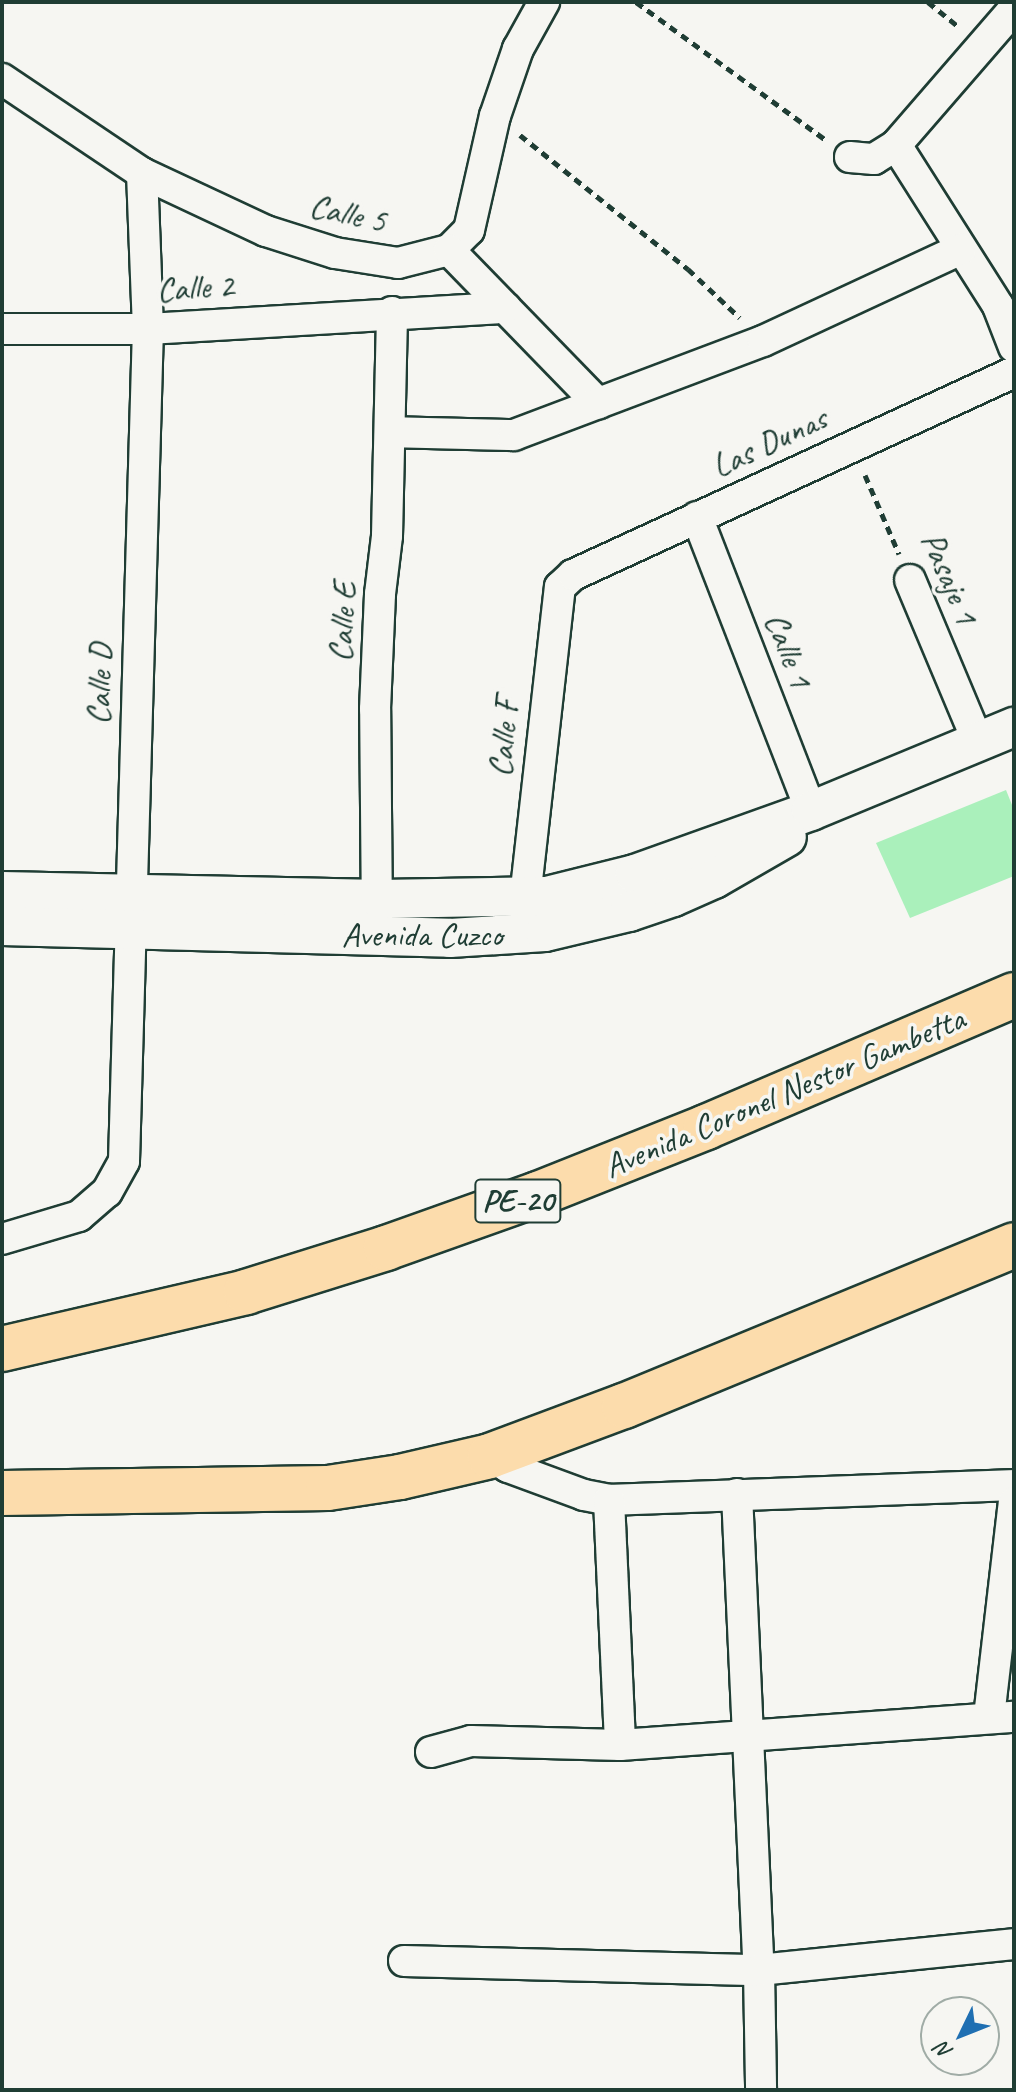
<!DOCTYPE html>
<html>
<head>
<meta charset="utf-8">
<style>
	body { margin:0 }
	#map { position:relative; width:1016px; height:2092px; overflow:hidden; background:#f6f6f2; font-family:Caveat,sans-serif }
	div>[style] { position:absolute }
	.green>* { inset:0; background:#aaf0bb }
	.path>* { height:5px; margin-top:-2.5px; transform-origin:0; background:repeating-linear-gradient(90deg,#1f3d34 0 8px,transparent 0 14px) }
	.roads { filter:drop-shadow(2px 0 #1f3d34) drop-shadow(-2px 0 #1f3d34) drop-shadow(0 2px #1f3d34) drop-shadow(0 -2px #1f3d34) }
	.minor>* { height:30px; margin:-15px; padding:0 15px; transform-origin:15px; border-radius:15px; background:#f6f6f2 }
	.tertiary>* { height:38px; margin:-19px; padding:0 19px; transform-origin:19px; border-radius:19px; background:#f6f6f2 }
	.trunk>* { height:44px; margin:-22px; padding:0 22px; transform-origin:22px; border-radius:22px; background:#fcdcac }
	span { translate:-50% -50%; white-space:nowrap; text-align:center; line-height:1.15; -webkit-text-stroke:7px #f6f6f2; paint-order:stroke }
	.shield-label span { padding:2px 6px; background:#f6f6f2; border:2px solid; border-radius:6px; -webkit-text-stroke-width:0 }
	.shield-label { font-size:32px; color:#1f3d34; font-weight:700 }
	.street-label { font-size:34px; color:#1f3d34 }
	.frame { position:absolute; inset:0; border:4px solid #1f3d34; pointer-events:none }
	.north { position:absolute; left:920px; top:1996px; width:80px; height:80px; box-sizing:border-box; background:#f6f6f2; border:2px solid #a0aca6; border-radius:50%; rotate:227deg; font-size:22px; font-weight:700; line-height:32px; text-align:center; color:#1f3d34 }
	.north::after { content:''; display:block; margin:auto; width:28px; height:36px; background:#1f6fb2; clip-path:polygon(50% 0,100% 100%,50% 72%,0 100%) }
</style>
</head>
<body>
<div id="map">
	<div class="green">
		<div style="clip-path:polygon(1006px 790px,1014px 810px,1014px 876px,910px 918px,876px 843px)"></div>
	</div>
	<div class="path">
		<div style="left:636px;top:2px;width:235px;rotate:36deg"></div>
		<div style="left:928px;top:2px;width:38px;rotate:39deg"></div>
		<div style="left:520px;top:135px;width:215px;rotate:38.6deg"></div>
		<div style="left:688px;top:269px;width:71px;rotate:43.3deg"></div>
		<div style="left:865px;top:475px;width:86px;rotate:66.7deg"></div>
	</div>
	<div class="roads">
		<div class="minor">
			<div style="left:2px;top:79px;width:169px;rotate:33.9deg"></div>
			<div style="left:142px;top:173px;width:137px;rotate:25.1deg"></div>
			<div style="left:266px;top:231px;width:72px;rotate:17.7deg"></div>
			<div style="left:335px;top:253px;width:64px;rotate:9deg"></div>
			<div style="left:398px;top:263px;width:53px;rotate:-14.3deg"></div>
			<div style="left:449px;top:250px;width:28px;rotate:-45deg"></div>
			<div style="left:469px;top:230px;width:117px;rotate:-77.2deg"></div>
			<div style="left:495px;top:116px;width:71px;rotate:-71.1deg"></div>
			<div style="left:518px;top:49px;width:54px;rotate:-61deg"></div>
			<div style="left:896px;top:145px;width:191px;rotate:57.6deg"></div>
			<div style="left:998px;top:306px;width:44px;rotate:68.7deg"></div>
			<div style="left:850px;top:157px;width:24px;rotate:5deg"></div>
			<div style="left:874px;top:159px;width:26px;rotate:-32deg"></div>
			<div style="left:896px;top:145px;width:180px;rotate:-49.1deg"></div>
			<div style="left:449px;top:250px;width:214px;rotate:45.8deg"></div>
			<div style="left:2px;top:329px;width:146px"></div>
			<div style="left:148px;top:329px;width:358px;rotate:-3.4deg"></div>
			<div style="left:390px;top:432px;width:124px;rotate:1.4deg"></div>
			<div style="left:514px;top:435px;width:266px;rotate:-20.7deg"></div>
			<div style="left:763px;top:341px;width:218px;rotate:-24.9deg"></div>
			<div style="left:697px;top:517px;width:315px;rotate:68.8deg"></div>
			<div style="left:910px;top:580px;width:176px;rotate:67.2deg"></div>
			<div style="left:525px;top:898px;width:313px;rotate:-83.6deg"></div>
			<div style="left:560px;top:587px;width:18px;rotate:-43deg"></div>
			<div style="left:573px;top:575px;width:485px;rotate:-24.7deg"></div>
			<div style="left:377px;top:922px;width:213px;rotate:-90.5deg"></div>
			<div style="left:375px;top:709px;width:115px;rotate:-87.5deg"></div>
			<div style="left:380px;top:594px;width:58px;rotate:-83.1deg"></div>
			<div style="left:387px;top:536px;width:224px;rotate:-88.7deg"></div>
			<div style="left:2px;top:1239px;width:80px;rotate:-16.6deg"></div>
			<div style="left:79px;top:1216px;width:37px;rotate:-41deg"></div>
			<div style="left:107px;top:1192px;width:35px;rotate:-61deg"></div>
			<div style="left:124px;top:1161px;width:832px;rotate:-88.35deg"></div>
			<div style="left:148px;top:329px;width:156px;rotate:-92.2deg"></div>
			<div style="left:490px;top:1456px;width:21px;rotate:31deg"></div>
			<div style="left:508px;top:1467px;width:81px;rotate:20.2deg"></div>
			<div style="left:584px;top:1495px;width:25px;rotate:11deg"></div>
			<div style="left:609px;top:1500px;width:405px;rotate:-2.1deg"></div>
			<div style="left:737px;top:1494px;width:477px;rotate:87.4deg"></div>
			<div style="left:759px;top:1970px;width:120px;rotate:89deg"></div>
			<div style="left:609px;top:1500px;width:245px;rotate:87.4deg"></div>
			<div style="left:989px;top:1717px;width:216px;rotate:-83.4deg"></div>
			<div style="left:431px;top:1752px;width:41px;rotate:-15.4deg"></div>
			<div style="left:471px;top:1741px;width:149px;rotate:1.5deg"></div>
			<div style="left:620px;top:1745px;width:395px;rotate:-4.1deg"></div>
			<div style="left:404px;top:1961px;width:355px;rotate:1.5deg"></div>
			<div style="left:759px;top:1970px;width:256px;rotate:-5.8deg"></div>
		</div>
		<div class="tertiary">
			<div style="left:2px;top:891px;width:378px;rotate:1.2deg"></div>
			<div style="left:380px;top:899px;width:167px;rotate:-1deg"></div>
			<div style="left:547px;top:896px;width:91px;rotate:-14deg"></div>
			<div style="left:635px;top:874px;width:187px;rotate:-19.7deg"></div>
			<div style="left:811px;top:811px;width:220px;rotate:-22.5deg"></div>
			<div style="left:2px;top:926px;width:448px;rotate:1.5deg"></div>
			<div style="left:450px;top:938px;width:95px;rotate:-3.6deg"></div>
			<div style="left:545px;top:932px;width:86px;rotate:-13.4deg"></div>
			<div style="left:629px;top:912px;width:46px;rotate:-18.8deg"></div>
			<div style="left:673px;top:897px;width:45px;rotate:-23.7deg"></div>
			<div style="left:714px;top:879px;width:84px;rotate:-29.9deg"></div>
		</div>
		<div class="trunk">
			<div style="left:2px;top:1349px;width:251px;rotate:-13.1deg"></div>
			<div style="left:246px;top:1292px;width:147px;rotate:-17.4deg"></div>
			<div style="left:386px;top:1248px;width:161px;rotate:-19.6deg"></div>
			<div style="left:538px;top:1194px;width:181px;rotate:-21.7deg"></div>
			<div style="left:706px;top:1127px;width:335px;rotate:-23.2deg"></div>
			<div style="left:2px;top:1493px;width:326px;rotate:-0.9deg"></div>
			<div style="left:328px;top:1488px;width:73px;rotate:-8.7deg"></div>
			<div style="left:400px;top:1477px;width:92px;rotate:-13.1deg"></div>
			<div style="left:490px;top:1456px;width:143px;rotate:-20.5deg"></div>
			<div style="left:624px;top:1406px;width:422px;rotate:-22.4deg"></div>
		</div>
	</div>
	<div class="shield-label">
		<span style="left:518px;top:1201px">PE-20</span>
	</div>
	<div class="street-label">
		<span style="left:348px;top:213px;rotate:13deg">Calle 5</span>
		<span style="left:195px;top:287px;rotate:-4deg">Calle 2</span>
		<span style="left:769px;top:442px;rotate:-25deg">Las Dunas</span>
		<span style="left:950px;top:578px;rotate:67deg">Pasaje 1</span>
		<span style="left:342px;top:622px;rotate:-86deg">Calle E</span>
		<span style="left:789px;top:650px;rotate:69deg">Calle 1</span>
		<span style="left:99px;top:684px;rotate:-88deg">Calle D</span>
		<span style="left:503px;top:738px;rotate:-84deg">Calle F</span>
		<span style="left:422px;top:935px">Avenida Cuzco</span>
		<span style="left:784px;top:1092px;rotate:-23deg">Avenida Coronel Nestor Gambetta</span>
	</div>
	<div class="frame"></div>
	<div class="north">N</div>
</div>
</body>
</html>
